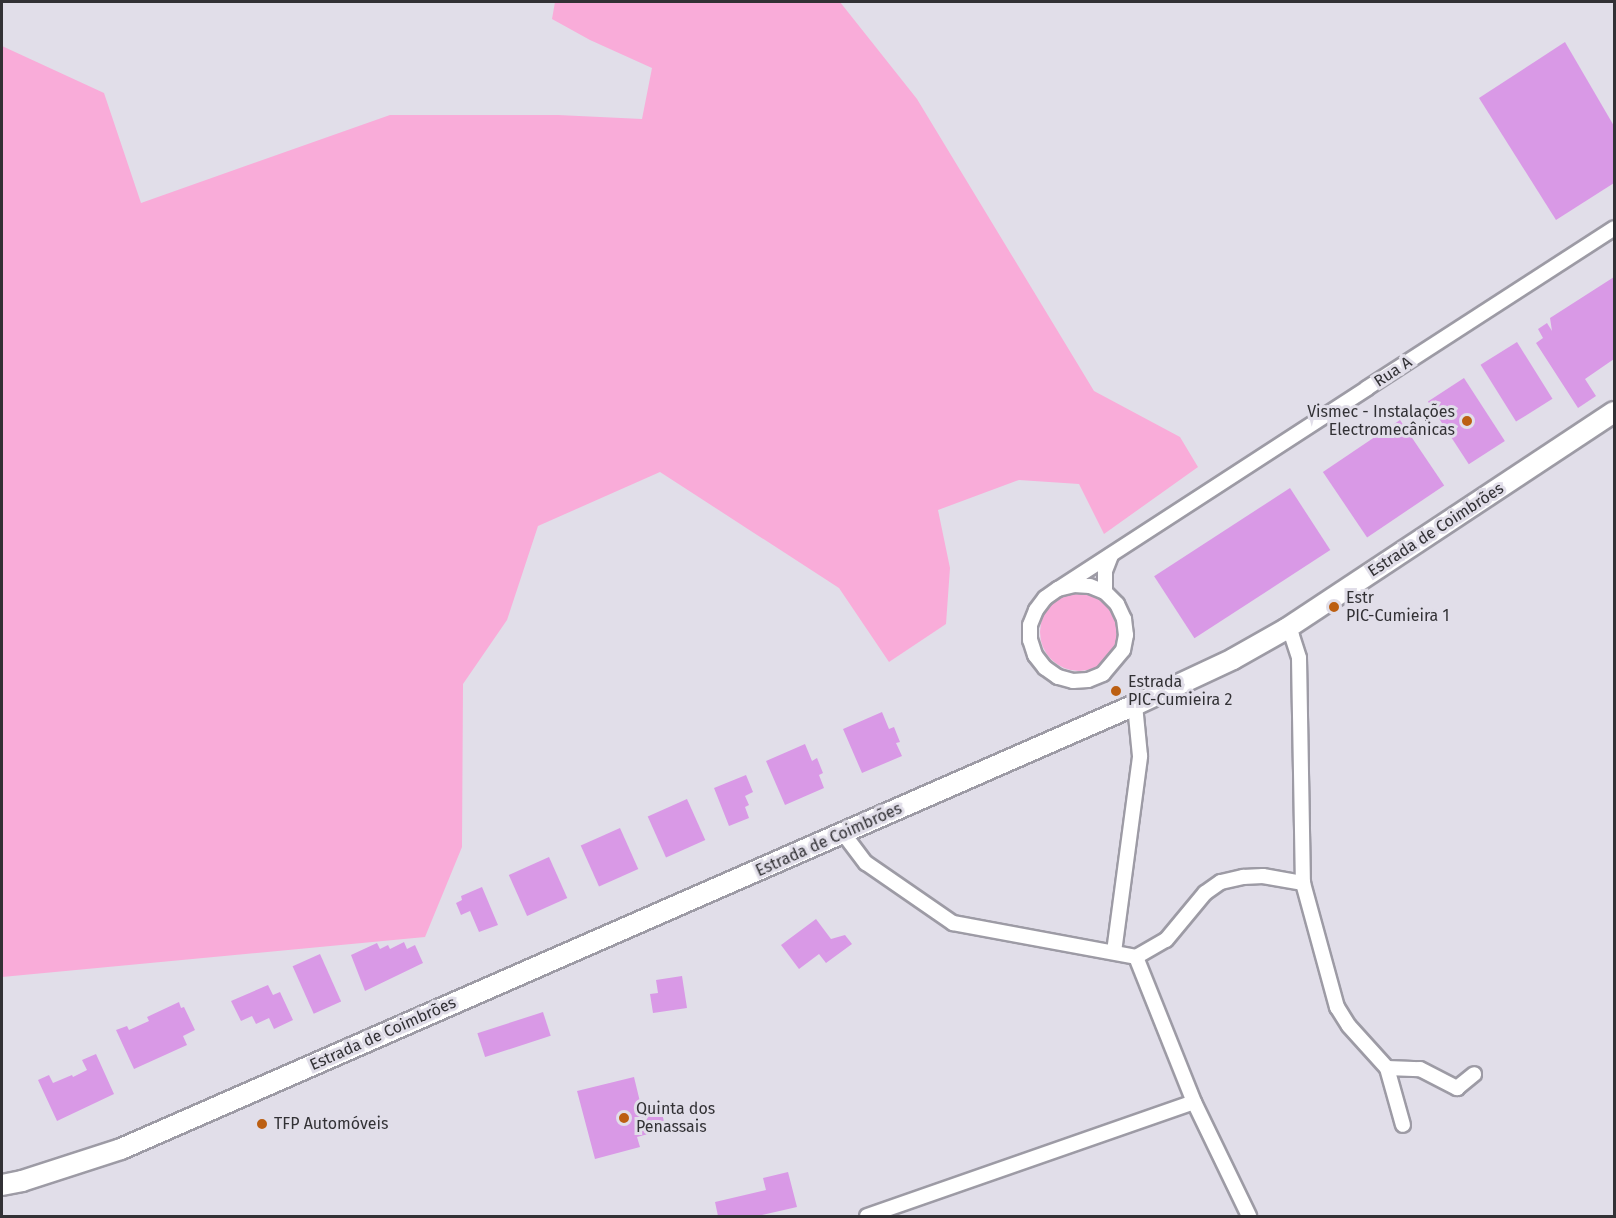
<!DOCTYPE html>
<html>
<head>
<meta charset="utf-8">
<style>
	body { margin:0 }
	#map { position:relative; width:1616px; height:1218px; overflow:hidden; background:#e1dee9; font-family:"Fira Sans",sans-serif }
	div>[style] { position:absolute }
	.green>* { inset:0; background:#f9acd9 }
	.round { border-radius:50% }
	.building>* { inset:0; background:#d999e6; transform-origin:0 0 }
	.roads { filter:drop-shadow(2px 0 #9d9ba5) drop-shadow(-2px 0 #9d9ba5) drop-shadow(0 2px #9d9ba5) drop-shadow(0 -2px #9d9ba5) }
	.street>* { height:14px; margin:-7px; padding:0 7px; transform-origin:7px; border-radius:7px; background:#fff }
	.secondary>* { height:20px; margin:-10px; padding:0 10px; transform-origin:10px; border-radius:10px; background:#fff }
	.dots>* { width:16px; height:16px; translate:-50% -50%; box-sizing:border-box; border:3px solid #e1dee9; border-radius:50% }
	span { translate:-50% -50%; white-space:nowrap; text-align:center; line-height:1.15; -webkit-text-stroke:6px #e1dee9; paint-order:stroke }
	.street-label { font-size:16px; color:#323135 }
	.poi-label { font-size:16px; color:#323135 }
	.right { translate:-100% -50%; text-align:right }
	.left { translate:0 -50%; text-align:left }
	.frame { position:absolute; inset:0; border:3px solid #323135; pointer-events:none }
</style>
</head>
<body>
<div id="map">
	<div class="green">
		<div style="clip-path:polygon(555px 2px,840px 2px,917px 99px,1094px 391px,1180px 437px,1198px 467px,1104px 534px,1079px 484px,1019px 480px,938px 510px,950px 568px,946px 624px,889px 662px,839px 588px,660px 472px,538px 526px,507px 620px,463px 684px,462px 847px,425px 937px,2px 977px,2px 46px,104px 93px,141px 203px,390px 115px,558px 115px,642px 119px,652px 68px,590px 40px,552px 19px)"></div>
		<div class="round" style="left:1040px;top:593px;width:78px;height:78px"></div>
	</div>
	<div class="building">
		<div style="clip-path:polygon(1565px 42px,1614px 126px,1614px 183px,1556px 220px,1479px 98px)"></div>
		<div style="clip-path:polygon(1614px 277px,1614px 359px,1585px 379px,1596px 396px,1578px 408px,1536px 343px,1543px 338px,1538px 329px,1547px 323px,1552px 331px,1550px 318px)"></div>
		<div style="left:1517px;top:342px;width:67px;height:43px;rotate:58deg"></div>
		<div style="left:1464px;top:378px;width:75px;height:43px;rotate:57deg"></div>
		<div style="left:1400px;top:420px;width:79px;height:93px;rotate:56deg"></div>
		<div style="left:1290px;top:488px;width:74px;height:162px;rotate:57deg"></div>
		<div style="clip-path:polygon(882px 712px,889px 729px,894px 727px,900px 742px,896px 743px,902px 756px,862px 773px,843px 729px)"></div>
		<div style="clip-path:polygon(805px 744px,812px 761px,817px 758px,823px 773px,819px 775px,824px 788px,785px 805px,766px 761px)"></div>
		<div style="clip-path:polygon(746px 775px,753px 792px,745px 796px,749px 805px,745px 807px,749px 818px,729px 826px,714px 788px)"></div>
		<div style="left:687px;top:799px;width:45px;height:43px;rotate:66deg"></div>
		<div style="left:620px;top:828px;width:45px;height:43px;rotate:66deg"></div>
		<div style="left:549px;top:857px;width:45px;height:44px;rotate:66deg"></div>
		<div style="clip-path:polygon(482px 887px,498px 925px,479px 932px,470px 911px,461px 915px,456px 903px,462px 900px,461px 896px)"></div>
		<div style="clip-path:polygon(816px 919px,831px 939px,845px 935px,852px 944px,826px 963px,819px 954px,799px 969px,781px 945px)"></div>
		<div style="clip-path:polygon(404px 942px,407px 949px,415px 945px,423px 963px,365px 991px,351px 955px,377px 943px,380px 949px,388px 945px,390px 949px)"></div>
		<div style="left:320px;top:954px;width:52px;height:30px;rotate:66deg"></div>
		<div style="clip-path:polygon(682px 976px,687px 1008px,653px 1013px,650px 994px,658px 993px,656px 980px)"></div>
		<div style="clip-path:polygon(268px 985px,273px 995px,280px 992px,293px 1020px,274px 1029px,269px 1018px,256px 1024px,252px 1016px,241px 1021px,231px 1001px)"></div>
		<div style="clip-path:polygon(179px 1002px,181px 1008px,184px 1007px,195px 1030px,183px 1036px,187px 1045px,134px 1069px,116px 1030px,127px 1026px,129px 1030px,149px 1021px,147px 1017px)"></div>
		<div style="left:543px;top:1012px;width:25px;height:69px;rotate:72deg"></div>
		<div style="clip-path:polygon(96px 1054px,114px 1094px,57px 1121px,38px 1080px,49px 1075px,53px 1083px,72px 1075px,73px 1077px,87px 1070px,82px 1060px)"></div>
		<div style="clip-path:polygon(634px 1077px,641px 1106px,659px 1102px,666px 1129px,637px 1137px,640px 1147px,595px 1159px,577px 1091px)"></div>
		<div style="clip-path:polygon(788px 1172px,797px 1207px,758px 1216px,718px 1216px,715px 1202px,766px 1190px,763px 1178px)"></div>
	</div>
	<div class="roads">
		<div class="street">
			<div style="left:1058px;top:589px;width:16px;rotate:-14deg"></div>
			<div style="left:1074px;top:585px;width:16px;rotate:4deg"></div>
			<div style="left:1090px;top:586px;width:16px;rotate:22deg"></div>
			<div style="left:1105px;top:592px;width:17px;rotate:45deg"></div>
			<div style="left:1117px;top:604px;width:17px;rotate:65deg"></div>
			<div style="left:1124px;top:619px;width:16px;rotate:83deg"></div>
			<div style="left:1126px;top:635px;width:15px;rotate:101deg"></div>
			<div style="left:1123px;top:650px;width:31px;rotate:130deg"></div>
			<div style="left:1103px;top:674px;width:16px;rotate:158deg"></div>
			<div style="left:1088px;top:680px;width:15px;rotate:176deg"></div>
			<div style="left:1073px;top:681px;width:16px;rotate:-165deg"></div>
			<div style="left:1058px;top:677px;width:16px;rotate:-145deg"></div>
			<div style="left:1045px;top:668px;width:16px;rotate:-128deg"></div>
			<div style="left:1035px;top:655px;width:16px;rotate:-108deg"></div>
			<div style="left:1030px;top:640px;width:15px;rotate:-90deg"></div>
			<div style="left:1030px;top:625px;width:16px;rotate:-68deg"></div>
			<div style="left:1036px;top:610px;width:15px;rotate:-53deg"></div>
			<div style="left:1045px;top:598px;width:16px;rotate:-35deg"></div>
			<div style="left:1058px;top:589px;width:369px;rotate:-33deg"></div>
			<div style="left:1367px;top:388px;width:294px;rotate:-32.9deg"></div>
			<div style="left:1105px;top:592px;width:21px;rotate:-90deg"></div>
			<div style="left:1105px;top:571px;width:17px;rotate:-69deg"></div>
			<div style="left:1286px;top:629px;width:9px;rotate:49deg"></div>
			<div style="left:1292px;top:636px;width:23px;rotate:72deg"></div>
			<div style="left:1299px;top:658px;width:225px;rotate:89deg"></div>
			<div style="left:1303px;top:883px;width:129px;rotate:74.7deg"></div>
			<div style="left:1337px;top:1007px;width:22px;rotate:58deg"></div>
			<div style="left:1349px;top:1026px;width:57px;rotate:47.9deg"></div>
			<div style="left:1387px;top:1068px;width:59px;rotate:74.3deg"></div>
			<div style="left:843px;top:833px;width:38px;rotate:53deg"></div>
			<div style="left:866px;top:863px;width:106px;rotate:34.6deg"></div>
			<div style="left:953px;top:923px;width:186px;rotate:10.5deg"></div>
			<div style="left:1136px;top:957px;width:34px;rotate:-30deg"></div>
			<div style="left:1166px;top:940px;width:61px;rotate:-50.3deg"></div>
			<div style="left:1205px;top:893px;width:19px;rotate:-35deg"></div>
			<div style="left:1221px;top:882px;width:23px;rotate:-13deg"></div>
			<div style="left:1243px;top:877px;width:20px;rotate:-3deg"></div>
			<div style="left:1263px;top:876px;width:41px;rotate:9.9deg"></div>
			<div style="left:1114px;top:952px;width:198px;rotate:-82.4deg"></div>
			<div style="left:1140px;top:756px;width:51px;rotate:-95.6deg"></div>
			<div style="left:1136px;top:957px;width:156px;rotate:68.2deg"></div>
			<div style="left:1194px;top:1102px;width:127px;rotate:64.2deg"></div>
			<div style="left:1387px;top:1068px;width:33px;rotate:2deg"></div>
			<div style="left:1420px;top:1069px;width:42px;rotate:27.2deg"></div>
			<div style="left:1457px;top:1088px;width:22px;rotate:-39deg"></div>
			<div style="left:867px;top:1216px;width:346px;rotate:-19.2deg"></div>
		</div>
		<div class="secondary">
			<div style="left:2px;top:1185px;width:20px;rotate:-11deg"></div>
			<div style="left:22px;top:1181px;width:104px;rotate:-17.9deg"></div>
			<div style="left:121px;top:1149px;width:1107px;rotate:-23.65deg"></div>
			<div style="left:1135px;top:705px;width:108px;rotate:-25.1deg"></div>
			<div style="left:1233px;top:659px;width:61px;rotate:-29.5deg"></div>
			<div style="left:1286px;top:629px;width:393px;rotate:-33.5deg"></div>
		</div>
	</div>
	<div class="dots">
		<div style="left:1467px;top:421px;background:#bc5f12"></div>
		<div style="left:1334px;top:607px;background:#bc5f12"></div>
		<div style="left:1116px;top:691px;background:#bc5f12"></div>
		<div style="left:624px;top:1118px;background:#bc5f12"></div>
		<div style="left:262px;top:1124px;background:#bc5f12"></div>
	</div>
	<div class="street-label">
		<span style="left:1393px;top:372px;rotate:-33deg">Rua A</span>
		<span style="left:1436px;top:530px;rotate:-33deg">Estrada de Coimbrões</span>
		<span style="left:829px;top:840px;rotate:-24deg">Estrada de Coimbrões</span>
		<span style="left:383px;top:1034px;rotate:-24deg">Estrada de Coimbrões</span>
	</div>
	<div class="poi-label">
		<span class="right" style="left:1455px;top:421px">Vismec - Instalações<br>Electromecânicas</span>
		<span class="left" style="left:1346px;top:607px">Estr<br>PIC-Cumieira 1</span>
		<span class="left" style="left:1128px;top:691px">Estrada<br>PIC-Cumieira 2</span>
		<span class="left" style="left:636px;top:1118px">Quinta dos<br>Penassais</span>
		<span class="left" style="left:274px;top:1124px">TFP Automóveis</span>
	</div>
	<div class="frame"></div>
</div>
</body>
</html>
